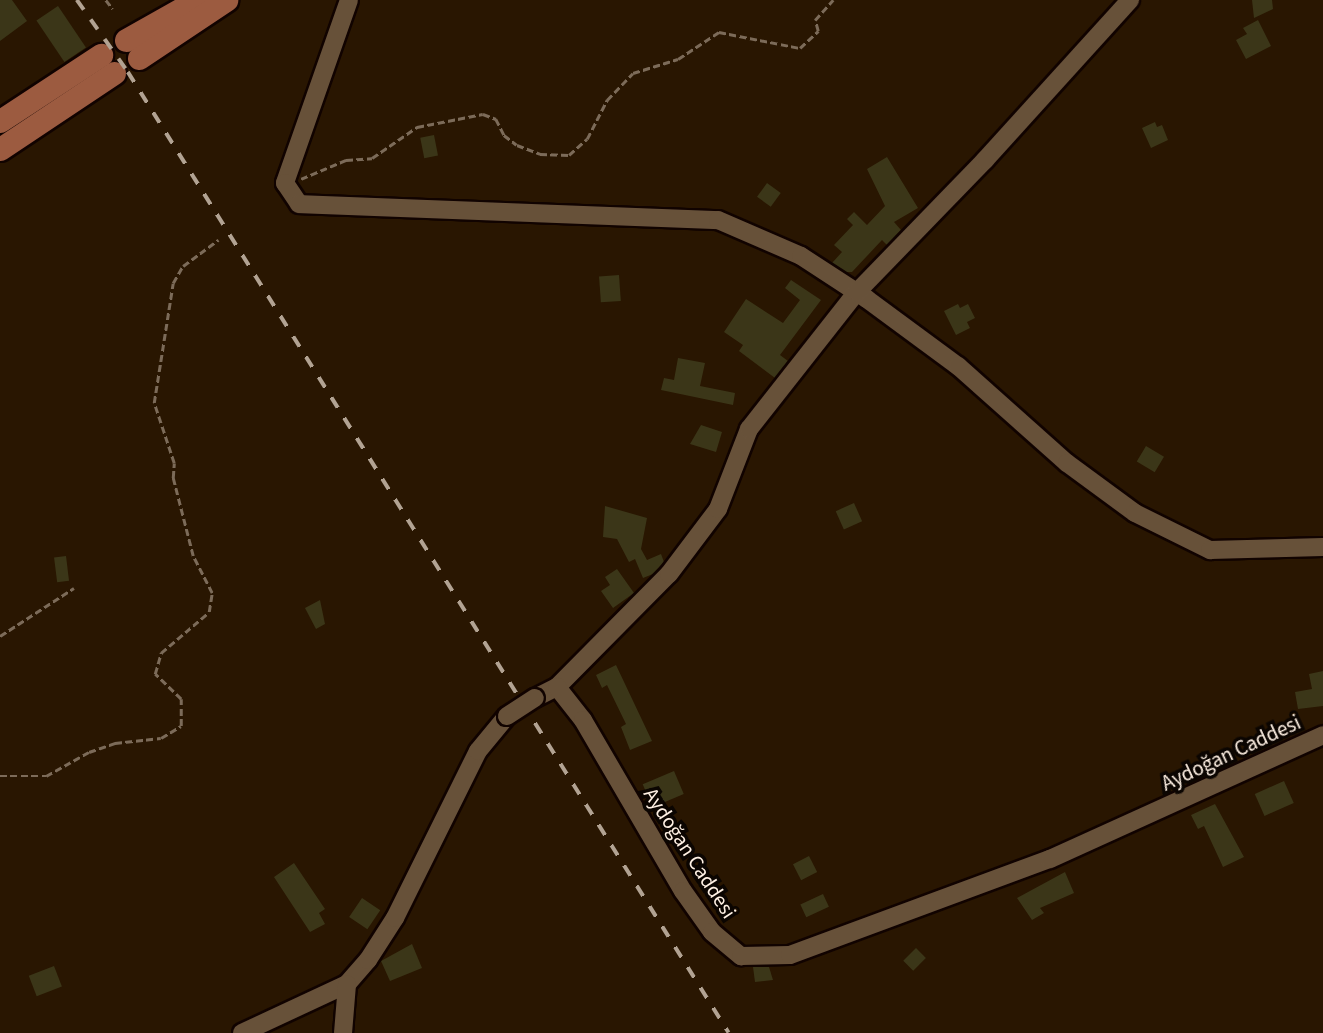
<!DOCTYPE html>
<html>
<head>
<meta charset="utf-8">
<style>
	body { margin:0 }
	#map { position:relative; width:1323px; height:1033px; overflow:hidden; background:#291601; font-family:"Source Sans 3",sans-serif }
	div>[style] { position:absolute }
	.building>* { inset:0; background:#3b3618; transform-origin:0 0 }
	.path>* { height:2.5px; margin-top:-1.25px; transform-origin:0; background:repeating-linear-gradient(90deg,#7c6b59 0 7px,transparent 0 10.5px) }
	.roads { filter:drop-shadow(2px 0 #110300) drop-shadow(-2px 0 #110300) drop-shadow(0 2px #110300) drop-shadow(0 -2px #110300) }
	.minor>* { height:18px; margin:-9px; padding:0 9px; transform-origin:9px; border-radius:9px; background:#675139 }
	.major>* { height:23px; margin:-11.5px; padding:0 11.5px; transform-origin:11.5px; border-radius:11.5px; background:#9c5b40 }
	.rail>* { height:3.5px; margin-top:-1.75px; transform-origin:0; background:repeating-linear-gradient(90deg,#b2a393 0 12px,transparent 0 24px) }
	.bridges { filter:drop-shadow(2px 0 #110300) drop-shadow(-2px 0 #110300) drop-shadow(0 2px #110300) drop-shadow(0 -2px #110300) }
	.minor-bridge>* { height:18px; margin:-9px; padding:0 9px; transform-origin:9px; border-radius:9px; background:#675139 }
	span { translate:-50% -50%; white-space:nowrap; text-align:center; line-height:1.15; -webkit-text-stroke:7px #0b0501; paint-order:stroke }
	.street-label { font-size:21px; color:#fff1e4 }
</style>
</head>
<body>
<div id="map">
	<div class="building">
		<div style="clip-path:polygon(0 0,12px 0,27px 21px,0 41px)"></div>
		<div style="clip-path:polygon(1252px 0,1272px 0,1273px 9px,1254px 18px)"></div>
		<div style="left:58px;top:6px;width:50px;height:26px;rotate:56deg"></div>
		<div style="clip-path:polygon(1258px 20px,1271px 46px,1246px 59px,1236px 40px,1247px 34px,1243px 28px)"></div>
		<div style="clip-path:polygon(1155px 122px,1157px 127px,1162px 125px,1168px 140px,1151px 148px,1142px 128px)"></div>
		<div style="left:434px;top:135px;width:21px;height:14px;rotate:79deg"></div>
		<div style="clip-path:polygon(887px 157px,918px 208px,894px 222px,901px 230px,887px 245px,882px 240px,852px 272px,846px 272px,832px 263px,842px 252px,834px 245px,853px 225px,847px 219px,854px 212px,867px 225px,885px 206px,867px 169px)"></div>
		<div style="left:767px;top:183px;width:17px;height:17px;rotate:36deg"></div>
		<div style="left:619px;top:275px;width:26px;height:20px;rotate:86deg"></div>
		<div style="clip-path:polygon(791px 280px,821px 300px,780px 355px,788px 361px,775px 378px,739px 351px,743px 345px,724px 332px,746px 299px,783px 323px,800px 300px,785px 288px)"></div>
		<div style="clip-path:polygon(958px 304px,960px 308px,968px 304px,975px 318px,967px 322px,970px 328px,956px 335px,944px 311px)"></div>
		<div style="clip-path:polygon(678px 358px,705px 363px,700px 386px,735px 393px,733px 405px,661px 390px,664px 378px,674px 380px)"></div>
		<div style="clip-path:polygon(701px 425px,722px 432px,716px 452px,690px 444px)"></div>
		<div style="left:1146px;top:446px;width:21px;height:18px;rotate:31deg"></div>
		<div style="left:854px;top:503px;width:20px;height:20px;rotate:66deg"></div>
		<div style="clip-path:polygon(605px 506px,647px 518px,641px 549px,647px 560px,661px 554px,664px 562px,653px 574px,643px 578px,635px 559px,629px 562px,617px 539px,603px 537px)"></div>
		<div style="left:66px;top:556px;width:25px;height:12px;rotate:83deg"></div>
		<div style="clip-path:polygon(617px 569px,634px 593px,613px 608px,601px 591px,610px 585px,605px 577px)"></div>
		<div style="clip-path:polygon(320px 600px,325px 624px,316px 629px,305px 608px)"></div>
		<div style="clip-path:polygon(616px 665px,652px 741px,630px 750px,621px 727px,626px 724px,607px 685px,602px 688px,596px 675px)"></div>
		<div style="clip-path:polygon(1323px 671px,1323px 706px,1298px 709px,1295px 692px,1312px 689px,1309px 674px)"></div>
		<div style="left:674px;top:771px;width:25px;height:34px;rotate:67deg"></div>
		<div style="left:1284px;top:781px;width:24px;height:32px;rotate:66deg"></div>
		<div style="clip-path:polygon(1215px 804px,1244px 857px,1223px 867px,1204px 826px,1198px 829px,1191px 815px)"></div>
		<div style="left:809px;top:856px;width:18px;height:18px;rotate:63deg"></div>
		<div style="clip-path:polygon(294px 863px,325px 909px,319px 913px,325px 924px,310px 932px,274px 877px)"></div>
		<div style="clip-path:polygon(1065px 872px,1074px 893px,1040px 908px,1044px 913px,1032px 920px,1017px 898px)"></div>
		<div style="left:823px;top:894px;width:14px;height:25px;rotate:65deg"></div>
		<div style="left:362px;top:898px;width:22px;height:23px;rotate:34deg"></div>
		<div style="clip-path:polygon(412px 944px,422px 968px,390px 981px,381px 961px)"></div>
		<div style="left:916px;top:948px;width:14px;height:18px;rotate:45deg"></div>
		<div style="left:54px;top:966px;width:22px;height:27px;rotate:69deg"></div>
		<div style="clip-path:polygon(753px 967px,769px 967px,773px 980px,755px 982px)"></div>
	</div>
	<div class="path">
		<div style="left:106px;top:0;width:11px;rotate:52deg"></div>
		<div style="left:301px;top:179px;width:49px;rotate:-22.9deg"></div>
		<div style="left:346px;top:160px;width:26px;rotate:-4deg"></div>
		<div style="left:372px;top:158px;width:55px;rotate:-34.6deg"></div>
		<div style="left:417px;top:127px;width:67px;rotate:-11.1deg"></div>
		<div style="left:483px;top:114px;width:14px;rotate:21deg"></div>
		<div style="left:496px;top:119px;width:18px;rotate:63deg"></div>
		<div style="left:504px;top:135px;width:16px;rotate:38deg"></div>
		<div style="left:517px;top:145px;width:25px;rotate:21deg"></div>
		<div style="left:540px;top:154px;width:29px;rotate:2deg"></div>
		<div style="left:569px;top:155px;width:24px;rotate:-42deg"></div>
		<div style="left:587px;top:139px;width:44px;rotate:-62.9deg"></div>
		<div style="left:607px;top:100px;width:37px;rotate:-46deg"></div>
		<div style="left:633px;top:73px;width:47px;rotate:-17.3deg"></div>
		<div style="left:678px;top:59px;width:49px;rotate:-33.4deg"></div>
		<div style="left:719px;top:32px;width:83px;rotate:11.2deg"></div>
		<div style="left:800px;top:48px;width:25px;rotate:-43deg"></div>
		<div style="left:818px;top:31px;width:11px;rotate:-105deg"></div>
		<div style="left:815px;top:20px;width:27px;rotate:-48deg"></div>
		<div style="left:0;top:636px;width:88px;rotate:-33deg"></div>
		<div style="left:0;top:776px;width:46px"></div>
		<div style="left:46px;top:776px;width:49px;rotate:-29.2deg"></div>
		<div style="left:89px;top:752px;width:28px;rotate:-19deg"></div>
		<div style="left:115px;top:743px;width:46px;rotate:-6.2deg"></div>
		<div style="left:161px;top:738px;width:23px;rotate:-31deg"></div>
		<div style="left:181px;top:726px;width:27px;rotate:-90deg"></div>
		<div style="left:181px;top:699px;width:36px;rotate:-136deg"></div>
		<div style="left:155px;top:674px;width:22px;rotate:-74deg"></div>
		<div style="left:161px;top:653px;width:63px;rotate:-40.5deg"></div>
		<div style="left:209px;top:612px;width:19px;rotate:-81deg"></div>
		<div style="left:212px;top:593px;width:42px;rotate:-117.2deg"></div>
		<div style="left:193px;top:556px;width:81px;rotate:-104.4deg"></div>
		<div style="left:173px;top:478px;width:15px;rotate:-86deg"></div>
		<div style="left:174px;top:463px;width:63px;rotate:-108.4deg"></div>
		<div style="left:154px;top:403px;width:121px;rotate:-81deg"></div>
		<div style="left:173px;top:283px;width:20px;rotate:-60deg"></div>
		<div style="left:183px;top:266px;width:44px;rotate:-36.6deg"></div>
	</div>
	<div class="roads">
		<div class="minor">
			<div style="left:349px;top:0;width:194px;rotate:109.3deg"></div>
			<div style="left:285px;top:183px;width:25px;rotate:56deg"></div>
			<div style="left:299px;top:204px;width:419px;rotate:2.2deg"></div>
			<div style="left:718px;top:220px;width:90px;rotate:23.4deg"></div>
			<div style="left:801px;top:256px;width:79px;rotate:33.1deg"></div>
			<div style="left:867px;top:299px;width:113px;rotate:36.4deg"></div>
			<div style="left:958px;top:366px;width:146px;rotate:41.7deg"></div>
			<div style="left:1067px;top:463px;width:84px;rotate:36.3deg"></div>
			<div style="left:1135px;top:513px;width:84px;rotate:26.3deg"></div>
			<div style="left:1210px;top:550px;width:113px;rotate:-1.5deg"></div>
			<div style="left:557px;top:687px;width:159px;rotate:-45.3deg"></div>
			<div style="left:669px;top:574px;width:81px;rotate:-53deg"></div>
			<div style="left:718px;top:509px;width:86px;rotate:-68.8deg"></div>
			<div style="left:749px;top:429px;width:174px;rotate:-51.8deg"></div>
			<div style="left:857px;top:292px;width:184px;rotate:-45.9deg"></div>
			<div style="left:985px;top:160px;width:216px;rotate:-47.8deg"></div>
			<div style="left:535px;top:698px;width:25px;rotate:-27deg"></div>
			<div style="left:557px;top:687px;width:42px;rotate:51.8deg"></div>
			<div style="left:583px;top:720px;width:198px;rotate:59.7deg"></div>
			<div style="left:683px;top:891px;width:50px;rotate:54.7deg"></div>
			<div style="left:712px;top:932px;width:38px;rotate:40deg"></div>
			<div style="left:741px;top:956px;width:49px;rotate:-1.2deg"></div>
			<div style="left:790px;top:955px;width:277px;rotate:-20.3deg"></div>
			<div style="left:1050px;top:859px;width:300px;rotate:-24.4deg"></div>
			<div style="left:242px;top:1033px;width:116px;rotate:-25deg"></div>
			<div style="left:347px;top:984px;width:32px;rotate:-49deg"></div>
			<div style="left:368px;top:960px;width:50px;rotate:-57.3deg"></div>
			<div style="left:395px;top:918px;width:186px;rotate:-63.6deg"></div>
			<div style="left:478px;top:751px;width:45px;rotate:-50.4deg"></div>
			<div style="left:343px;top:1033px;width:49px;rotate:-85.3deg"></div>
		</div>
		<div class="major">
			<div style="left:126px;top:40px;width:81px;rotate:-29.4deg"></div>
			<div style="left:139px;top:58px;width:105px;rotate:-33.7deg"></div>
			<div style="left:0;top:121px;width:121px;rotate:-33.2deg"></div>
			<div style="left:0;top:149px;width:137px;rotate:-33.7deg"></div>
		</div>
	</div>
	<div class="rail">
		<div style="left:77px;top:0;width:88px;rotate:54.7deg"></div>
		<div style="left:128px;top:72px;width:1133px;rotate:57.98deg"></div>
	</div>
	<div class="bridges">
		<div class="minor-bridge">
			<div style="left:507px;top:716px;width:33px;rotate:-33deg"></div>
		</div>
	</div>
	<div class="street-label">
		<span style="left:1231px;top:753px;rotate:-25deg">Aydoğan Caddesi</span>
		<span style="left:690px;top:853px;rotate:57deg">Aydoğan Caddesi</span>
	</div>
</div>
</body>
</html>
